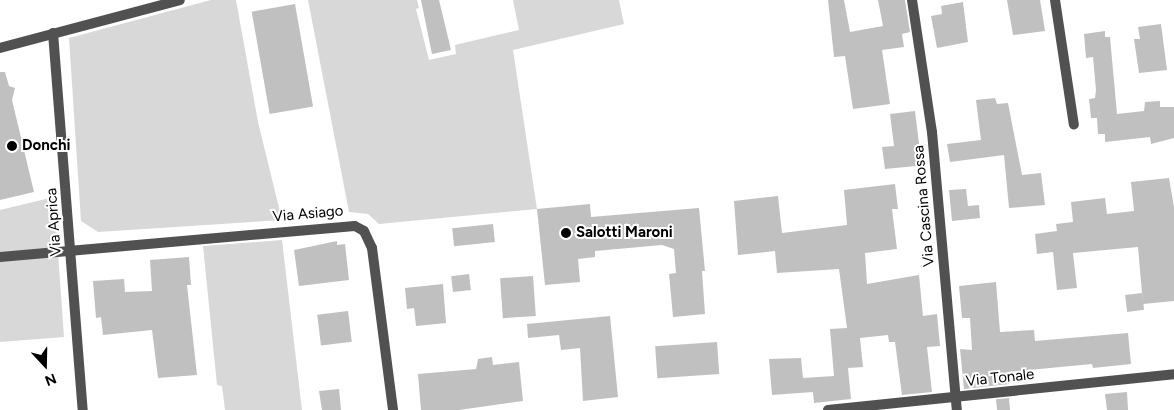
<!DOCTYPE html>
<html>
<head>
<meta charset="utf-8">
<style>
	body { margin:0 }
	#map { position:relative; width:1174px; height:410px; overflow:hidden; background:#fff; font-family:Figtree,sans-serif }
	div>[style] { position:absolute }
	.green>* { inset:0; background:#d8d8d8 }
	.building>* { inset:0; background:#c0c0c0; transform-origin:0 0 }
	.minor>* { height:10px; margin:-5px; padding:0 5px; transform-origin:5px; border-radius:5px; background:#515151 }
	.dots>* { width:14px; height:14px; translate:-50% -50%; box-sizing:border-box; border:2px solid #fff; border-radius:50% }
	span { translate:-50% -50%; white-space:nowrap; text-align:center; line-height:1.15; -webkit-text-stroke:4px #fff; paint-order:stroke }
	.poi-label { font-size:15px; color:#000; font-weight:700 }
	.left { translate:0 -50%; text-align:left }
	.street-label { font-size:15px; color:#000 }
	.north { position:absolute; left:20px; top:340px; width:50px; height:50px; -webkit-text-stroke:4px #fff; paint-order:stroke; rotate:159deg; font-size:14px; font-weight:700; line-height:20px; text-align:center; color:#000 }
	.north::after { content:''; display:block; margin:auto; width:18px; height:22px; background:#000; clip-path:polygon(50% 0,100% 100%,50% 72%,0 100%) }
</style>
</head>
<body>
<div id="map">
	<div class="green">
		<div style="clip-path:polygon(211px 0,236px 0,258px 122px,282px 220px,98px 232px,81px 221px,69px 38px)"></div>
		<div style="clip-path:polygon(308px 0,417px 0,419px 8px,416px 9px,429px 60px,456px 54px,455px 45px,519px 30px,513px 0,619px 0,624px 24px,513px 50px,537px 209px,379px 224px,368px 214px,349px 212px)"></div>
		<div style="clip-path:polygon(54px 197px,64px 337px,0 342px,0 210px)"></div>
		<div style="clip-path:polygon(282px 240px,302px 410px,225px 410px,222px 386px,217px 385px,203px 246px)"></div>
	</div>
	<div class="building">
		<div style="clip-path:polygon(421px 0,439px 0,451px 50px,432px 54px)"></div>
		<div style="clip-path:polygon(828px 0,844px 0,850px 32px,883px 26px,878px 0,905px 0,910px 32px,902px 34px,904px 47px,882px 50px,890px 104px,853px 109px,845px 56px,834px 57px)"></div>
		<div style="clip-path:polygon(1007px 0,1040px 0,1045px 31px,1013px 35px)"></div>
		<div style="clip-path:polygon(963px 2px,968px 42px,937px 48px,931px 16px,942px 14px,941px 6px)"></div>
		<div style="left:295px;top:4px;width:104px;height:44px;rotate:80deg"></div>
		<div style="clip-path:polygon(1161px 24px,1167px 70px,1139px 73px,1134px 39px,1140px 39px,1138px 27px)"></div>
		<div style="clip-path:polygon(1105px 31px,1105px 37px,1110px 37px,1117px 114px,1144px 111px,1145px 102px,1160px 101px,1160px 107px,1174px 107px,1174px 138px,1151px 144px,1150px 137px,1105px 142px,1105px 134px,1098px 134px,1097px 118px,1091px 118px,1089px 99px,1095px 98px,1096px 90px,1093px 57px,1086px 58px,1084px 34px)"></div>
		<div style="clip-path:polygon(0 72px,5px 72px,9px 86px,15px 88px,12px 100px,34px 192px,0 200px)"></div>
		<div style="clip-path:polygon(995px 98px,997px 104px,1008px 103px,1022px 175px,1041px 173px,1045px 205px,1009px 208px,1004px 155px,950px 162px,947px 144px,981px 140px,976px 100px)"></div>
		<div style="clip-path:polygon(915px 111px,921px 160px,916px 166px,885px 169px,882px 147px,894px 146px,890px 114px)"></div>
		<div style="clip-path:polygon(1169px 178px,1174px 207px,1174px 301px,1143px 304px,1138px 247px,1073px 253px,1077px 288px,1057px 290px,1053px 252px,1037px 254px,1035px 234px,1057px 231px,1056px 224px,1073px 222px,1071px 202px,1105px 198px,1107px 214px,1134px 211px,1131px 182px)"></div>
		<div style="clip-path:polygon(895px 184px,898px 209px,892px 209px,897px 249px,865px 253px,867px 284px,919px 275px,923px 316px,937px 314px,940px 346px,927px 347px,932px 392px,902px 395px,895px 342px,889px 342px,888px 335px,860px 338px,863px 367px,848px 368px,851px 399px,814px 403px,813px 392px,772px 395px,769px 359px,801px 358px,803px 378px,834px 376px,830px 329px,847px 328px,839px 269px,777px 273px,775px 251px,738px 255px,734px 201px,778px 196px,782px 233px,847px 225px,844px 190px)"></div>
		<div style="clip-path:polygon(966px 189px,968px 206px,979px 205px,980px 218px,952px 221px,949px 190px)"></div>
		<div style="clip-path:polygon(590px 204px,591px 217px,699px 208px,705px 271px,702px 271px,705px 314px,673px 317px,669px 274px,676px 273px,674px 249px,662px 245px,595px 251px,595px 257px,578px 259px,580px 282px,545px 285px,537px 209px)"></div>
		<div style="left:493px;top:224px;width:18px;height:41px;rotate:84deg"></div>
		<div style="clip-path:polygon(337px 241px,337px 245px,345px 244px,349px 280px,299px 286px,294px 250px)"></div>
		<div style="clip-path:polygon(189px 257px,191px 285px,187px 285px,197px 375px,158px 378px,152px 330px,103px 335px,101px 317px,96px 318px,93px 281px,124px 279px,125px 292px,152px 291px,150px 260px)"></div>
		<div style="left:469px;top:274px;width:16px;height:18px;rotate:83deg"></div>
		<div style="left:533px;top:276px;width:40px;height:33px;rotate:86deg"></div>
		<div style="clip-path:polygon(996px 282px,1000px 332px,1034px 330px,1035px 341px,1128px 333px,1131px 364px,1093px 368px,1092px 364px,1008px 372px,1009px 384px,964px 389px,960px 349px,972px 350px,970px 318px,962px 318px,959px 286px)"></div>
		<div style="clip-path:polygon(443px 284px,446px 323px,416px 326px,414px 308px,407px 309px,405px 288px)"></div>
		<div style="left:1142px;top:293px;width:17px;height:17px;rotate:83deg"></div>
		<div style="left:348px;top:311px;width:31px;height:31px;rotate:83deg"></div>
		<div style="clip-path:polygon(610px 316px,618px 397px,583px 401px,580px 348px,561px 350px,559px 335px,528px 338px,527px 324px)"></div>
		<div style="left:717px;top:342px;width:32px;height:62px;rotate:86deg"></div>
		<div style="clip-path:polygon(492px 357px,493px 365px,519px 362px,523px 401px,459px 410px,421px 410px,418px 374px,476px 369px,478px 359px)"></div>
		<div style="clip-path:polygon(339px 389px,341px 410px,322px 410px,319px 391px)"></div>
		<div style="clip-path:polygon(1127px 392px,1128px 410px,1107px 410px,1105px 394px)"></div>
		<div style="left:1009px;top:398px;width:12px;height:13px;rotate:85deg"></div>
	</div>
	<div class="minor">
		<div style="left:912px;top:0;width:134px;rotate:81.4deg"></div>
		<div style="left:932px;top:132px;width:279px;rotate:84.9deg"></div>
		<div style="left:1055px;top:0;width:126px;rotate:81.4deg"></div>
		<div style="left:53px;top:33px;width:378px;rotate:85.5deg"></div>
		<div style="left:0;top:48px;width:186px;rotate:-14.9deg"></div>
		<div style="left:0;top:257px;width:356px;rotate:-5deg"></div>
		<div style="left:355px;top:226px;width:10px;rotate:29deg"></div>
		<div style="left:364px;top:231px;width:19px;rotate:65deg"></div>
		<div style="left:372px;top:248px;width:163px;rotate:82.6deg"></div>
		<div style="left:828px;top:410px;width:348px;rotate:-5.9deg"></div>
	</div>
	<div class="dots">
		<div style="left:12px;top:146px;background:#000"></div>
		<div style="left:566px;top:233px;background:#000"></div>
	</div>
	<div class="poi-label">
		<span class="left" style="left:22px;top:146px">Donchi</span>
		<span class="left" style="left:576px;top:233px">Salotti Maroni</span>
	</div>
	<div class="street-label">
		<span style="left:924px;top:206px;rotate:-95deg">Via Cascina Rossa</span>
		<span style="left:308px;top:214px;rotate:-5deg">Via Asiago</span>
		<span style="left:54px;top:222px;rotate:-94deg">Via Aprica</span>
		<span style="left:1000px;top:378px;rotate:-6deg">Via Tonale</span>
	</div>
	<div class="north">N</div>
</div>
</body>
</html>
